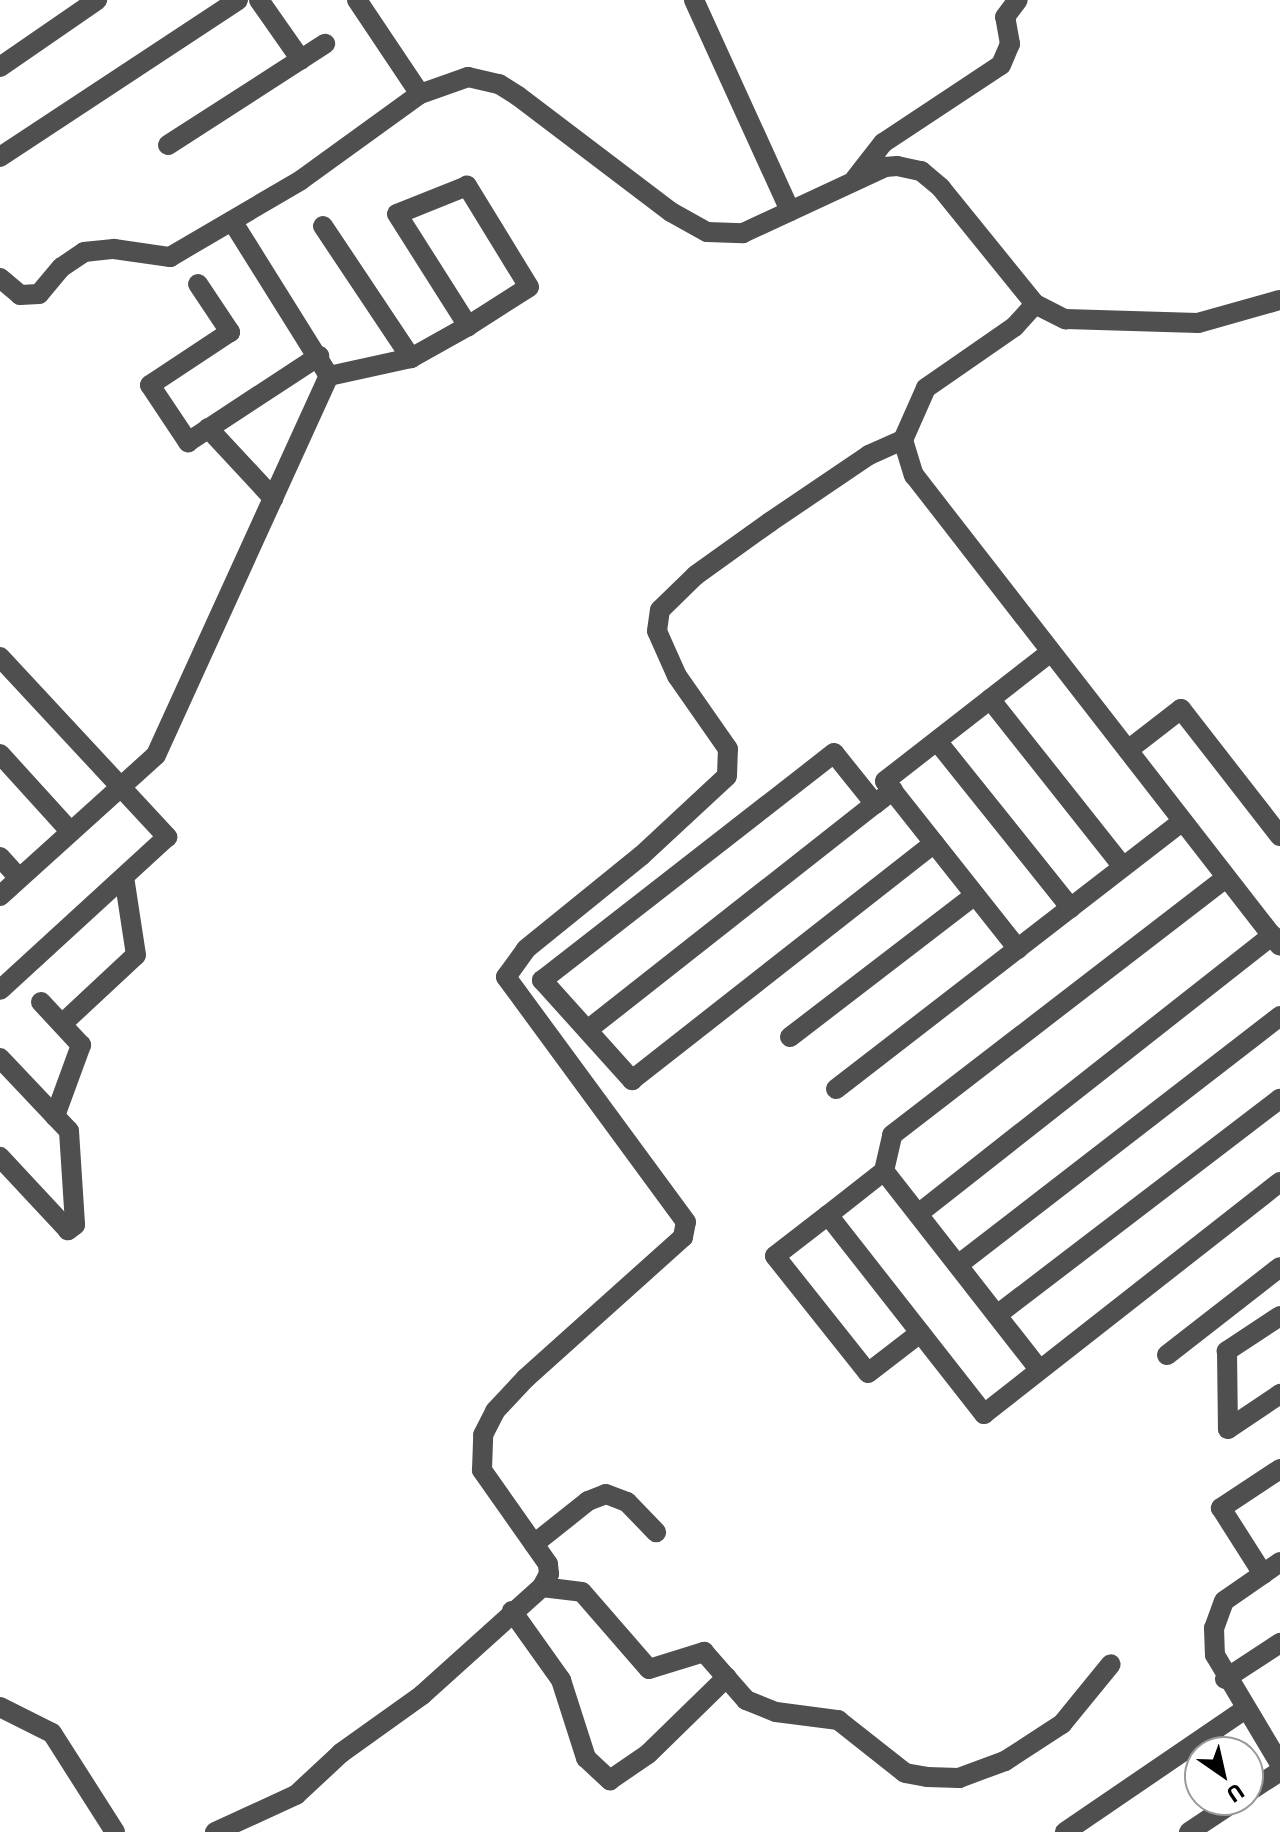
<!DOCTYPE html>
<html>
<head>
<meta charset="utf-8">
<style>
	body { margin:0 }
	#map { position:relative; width:1280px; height:1832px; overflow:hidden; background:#fff; font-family:"Exo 2",sans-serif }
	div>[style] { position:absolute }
	.minor>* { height:20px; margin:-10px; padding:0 10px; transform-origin:10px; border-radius:10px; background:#4f4f4f }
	span { translate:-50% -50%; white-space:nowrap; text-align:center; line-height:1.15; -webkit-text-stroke:6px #fff; paint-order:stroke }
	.north { position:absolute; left:1184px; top:1736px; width:80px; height:80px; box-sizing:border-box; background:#fff; border:2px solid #999; border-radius:50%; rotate:146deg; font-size:22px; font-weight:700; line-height:32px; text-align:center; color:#000 }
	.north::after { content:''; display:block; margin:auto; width:28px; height:36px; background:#000; clip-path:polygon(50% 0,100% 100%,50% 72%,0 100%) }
</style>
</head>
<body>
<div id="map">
	<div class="minor">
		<div style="left:259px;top:0;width:73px;rotate:55deg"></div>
		<div style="left:357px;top:0;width:113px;rotate:56.2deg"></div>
		<div style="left:694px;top:0;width:232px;rotate:65.5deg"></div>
		<div style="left:0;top:67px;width:118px;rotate:-34.6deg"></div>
		<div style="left:168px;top:145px;width:187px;rotate:-32.8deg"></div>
		<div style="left:0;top:157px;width:285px;rotate:-33.4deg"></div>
		<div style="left:855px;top:179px;width:46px;rotate:-52.1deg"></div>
		<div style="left:883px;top:143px;width:141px;rotate:-33.5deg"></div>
		<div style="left:1001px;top:65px;width:23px;rotate:-67deg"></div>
		<div style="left:1010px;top:44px;width:27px;rotate:-100deg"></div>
		<div style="left:1005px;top:17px;width:21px;rotate:-53deg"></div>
		<div style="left:323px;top:226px;width:159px;rotate:56.3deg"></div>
		<div style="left:0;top:278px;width:26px;rotate:40deg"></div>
		<div style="left:20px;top:295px;width:19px;rotate:-3deg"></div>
		<div style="left:39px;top:294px;width:35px;rotate:-50deg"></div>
		<div style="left:62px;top:267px;width:27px;rotate:-34deg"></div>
		<div style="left:84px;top:252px;width:30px;rotate:-6deg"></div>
		<div style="left:114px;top:249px;width:57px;rotate:8.1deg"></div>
		<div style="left:170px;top:257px;width:152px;rotate:-30.4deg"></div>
		<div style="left:301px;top:180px;width:147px;rotate:-35.9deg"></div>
		<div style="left:420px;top:94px;width:51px;rotate:-19.5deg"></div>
		<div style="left:468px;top:77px;width:32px;rotate:13deg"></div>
		<div style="left:499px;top:84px;width:22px;rotate:32deg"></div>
		<div style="left:518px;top:96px;width:192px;rotate:37.2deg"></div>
		<div style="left:671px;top:212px;width:41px;rotate:29.1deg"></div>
		<div style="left:707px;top:232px;width:36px;rotate:2deg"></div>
		<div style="left:743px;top:233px;width:157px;rotate:-24.9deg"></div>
		<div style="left:885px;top:167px;width:12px;rotate:-5deg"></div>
		<div style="left:897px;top:166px;width:25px;rotate:12deg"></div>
		<div style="left:921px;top:171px;width:26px;rotate:40deg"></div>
		<div style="left:941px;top:188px;width:149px;rotate:51deg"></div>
		<div style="left:1035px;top:304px;width:34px;rotate:27deg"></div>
		<div style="left:1065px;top:319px;width:133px;rotate:1.7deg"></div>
		<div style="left:1198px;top:323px;width:85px;rotate:-15.7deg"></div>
		<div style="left:198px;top:284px;width:58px;rotate:56.3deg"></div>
		<div style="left:230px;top:332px;width:96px;rotate:146.5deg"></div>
		<div style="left:150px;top:385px;width:69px;rotate:56.3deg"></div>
		<div style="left:188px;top:442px;width:157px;rotate:-33.3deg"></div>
		<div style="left:1035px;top:304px;width:31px;rotate:132deg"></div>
		<div style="left:1014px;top:327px;width:107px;rotate:145.3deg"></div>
		<div style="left:926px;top:388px;width:57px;rotate:113.9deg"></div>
		<div style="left:903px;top:440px;width:37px;rotate:73deg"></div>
		<div style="left:914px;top:475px;width:596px;rotate:52.15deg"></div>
		<div style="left:329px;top:376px;width:84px;rotate:-12.4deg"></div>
		<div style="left:411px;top:358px;width:65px;rotate:-29.3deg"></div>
		<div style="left:468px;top:326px;width:72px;rotate:-32.6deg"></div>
		<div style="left:529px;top:287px;width:119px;rotate:-121.5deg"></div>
		<div style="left:467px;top:186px;width:75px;rotate:158.2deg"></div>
		<div style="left:397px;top:214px;width:133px;rotate:57.6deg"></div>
		<div style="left:208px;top:428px;width:96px;rotate:47.1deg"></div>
		<div style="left:0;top:657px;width:246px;rotate:47.1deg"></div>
		<div style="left:167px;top:837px;width:226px;rotate:137.5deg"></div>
		<div style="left:990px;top:699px;width:214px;rotate:51.6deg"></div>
		<div style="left:937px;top:741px;width:214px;rotate:51.3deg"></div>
		<div style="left:1128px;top:750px;width:67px;rotate:-37.7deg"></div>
		<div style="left:1181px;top:709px;width:161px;rotate:52.1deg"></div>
		<div style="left:0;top:754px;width:105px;rotate:47.7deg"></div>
		<div style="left:893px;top:790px;width:23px;rotate:142deg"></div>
		<div style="left:875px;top:804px;width:65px;rotate:-128.8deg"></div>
		<div style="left:834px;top:753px;width:370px;rotate:142.1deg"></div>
		<div style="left:542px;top:980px;width:135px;rotate:48deg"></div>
		<div style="left:632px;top:1080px;width:384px;rotate:-38.1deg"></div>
		<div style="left:0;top:857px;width:28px;rotate:48deg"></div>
		<div style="left:0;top:896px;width:210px;rotate:-42.1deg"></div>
		<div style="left:156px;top:755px;width:417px;rotate:-65.5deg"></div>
		<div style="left:329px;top:376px;width:179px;rotate:-122deg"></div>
		<div style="left:1018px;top:949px;width:214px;rotate:-128.4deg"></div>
		<div style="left:885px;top:781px;width:207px;rotate:-37.9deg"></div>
		<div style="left:41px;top:1002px;width:59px;rotate:47.1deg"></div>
		<div style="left:81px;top:1045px;width:76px;rotate:110.1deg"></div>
		<div style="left:62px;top:1024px;width:101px;rotate:-43deg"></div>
		<div style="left:136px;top:955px;width:79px;rotate:-98.7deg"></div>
		<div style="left:590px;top:1028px;width:362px;rotate:-38.2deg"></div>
		<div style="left:790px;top:1037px;width:233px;rotate:-37.5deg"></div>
		<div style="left:0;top:1058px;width:100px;rotate:46.6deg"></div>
		<div style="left:69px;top:1131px;width:94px;rotate:86.3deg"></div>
		<div style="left:75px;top:1225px;width:9px;rotate:144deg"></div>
		<div style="left:68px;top:1230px;width:100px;rotate:-133deg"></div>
		<div style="left:836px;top:1089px;width:438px;rotate:-37.7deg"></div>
		<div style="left:884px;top:1171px;width:37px;rotate:-77deg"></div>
		<div style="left:892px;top:1135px;width:420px;rotate:-37.6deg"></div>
		<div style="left:918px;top:1214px;width:451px;rotate:-38.2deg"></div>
		<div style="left:828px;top:1215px;width:67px;rotate:142.3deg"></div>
		<div style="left:775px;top:1256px;width:149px;rotate:51.5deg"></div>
		<div style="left:868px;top:1373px;width:66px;rotate:-37.6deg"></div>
		<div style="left:958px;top:1265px;width:407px;rotate:-37.7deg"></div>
		<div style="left:997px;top:1315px;width:356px;rotate:-37.4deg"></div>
		<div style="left:1280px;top:1316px;width:64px;rotate:146.6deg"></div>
		<div style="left:1227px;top:1351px;width:78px;rotate:89.3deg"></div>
		<div style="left:1228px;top:1429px;width:63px;rotate:-33.9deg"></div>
		<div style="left:1167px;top:1355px;width:143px;rotate:-37.9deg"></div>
		<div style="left:1038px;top:1368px;width:250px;rotate:-128deg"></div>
		<div style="left:884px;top:1171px;width:71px;rotate:141.8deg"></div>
		<div style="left:828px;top:1215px;width:253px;rotate:51.9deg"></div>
		<div style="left:984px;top:1414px;width:376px;rotate:-38.1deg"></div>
		<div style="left:1280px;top:1469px;width:71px;rotate:146.5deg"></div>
		<div style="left:1221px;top:1508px;width:78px;rotate:57.5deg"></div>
		<div style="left:1263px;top:1574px;width:21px;rotate:-35deg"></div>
		<div style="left:534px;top:1544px;width:69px;rotate:-38.5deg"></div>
		<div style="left:588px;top:1501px;width:19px;rotate:-21deg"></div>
		<div style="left:606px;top:1494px;width:22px;rotate:21deg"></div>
		<div style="left:627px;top:1502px;width:42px;rotate:46deg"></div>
		<div style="left:1263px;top:1574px;width:47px;rotate:145.3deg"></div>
		<div style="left:1224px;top:1601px;width:29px;rotate:110deg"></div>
		<div style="left:1214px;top:1628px;width:27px;rotate:88deg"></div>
		<div style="left:1215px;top:1655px;width:127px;rotate:59.2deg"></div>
		<div style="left:542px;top:1587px;width:40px;rotate:7.1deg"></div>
		<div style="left:582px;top:1592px;width:102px;rotate:49deg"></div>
		<div style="left:649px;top:1669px;width:58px;rotate:-17.2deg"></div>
		<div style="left:704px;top:1652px;width:64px;rotate:48.8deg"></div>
		<div style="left:746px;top:1700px;width:32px;rotate:22deg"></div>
		<div style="left:776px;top:1712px;width:63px;rotate:7.4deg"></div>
		<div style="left:838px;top:1720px;width:85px;rotate:38.3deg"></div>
		<div style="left:905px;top:1773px;width:22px;rotate:10deg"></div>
		<div style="left:927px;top:1777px;width:32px;rotate:2deg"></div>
		<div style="left:959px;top:1778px;width:49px;rotate:-20.3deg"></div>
		<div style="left:1005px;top:1761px;width:68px;rotate:-33deg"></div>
		<div style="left:1062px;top:1724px;width:77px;rotate:-50.8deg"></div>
		<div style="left:512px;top:1611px;width:85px;rotate:54.6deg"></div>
		<div style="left:561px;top:1680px;width:82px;rotate:72.2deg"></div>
		<div style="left:586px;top:1758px;width:33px;rotate:43deg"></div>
		<div style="left:610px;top:1780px;width:46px;rotate:-34.4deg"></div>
		<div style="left:648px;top:1754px;width:110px;rotate:-44.3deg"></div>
		<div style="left:1225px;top:1679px;width:66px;rotate:-33.2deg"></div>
		<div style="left:0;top:1707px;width:58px;rotate:26.6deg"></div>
		<div style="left:52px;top:1733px;width:117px;rotate:57.5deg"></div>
		<div style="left:1248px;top:1792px;width:38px;rotate:-33deg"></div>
		<div style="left:215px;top:1832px;width:89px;rotate:-24.6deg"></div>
		<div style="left:296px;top:1795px;width:62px;rotate:-43deg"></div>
		<div style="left:341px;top:1753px;width:100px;rotate:-35.6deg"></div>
		<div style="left:422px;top:1695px;width:161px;rotate:-42deg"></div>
		<div style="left:542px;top:1587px;width:15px;rotate:-62deg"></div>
		<div style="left:549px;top:1574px;width:10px;rotate:-96deg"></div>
		<div style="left:548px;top:1564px;width:115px;rotate:-125.1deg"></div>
		<div style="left:482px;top:1470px;width:35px;rotate:-88deg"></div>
		<div style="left:483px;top:1435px;width:27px;rotate:-63deg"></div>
		<div style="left:495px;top:1411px;width:45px;rotate:-46.8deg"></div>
		<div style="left:526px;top:1378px;width:211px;rotate:-41.9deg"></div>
		<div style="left:683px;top:1237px;width:15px;rotate:-79deg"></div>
		<div style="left:686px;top:1222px;width:304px;rotate:-126.3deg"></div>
		<div style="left:506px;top:977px;width:34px;rotate:-54deg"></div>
		<div style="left:526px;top:949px;width:148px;rotate:-39deg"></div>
		<div style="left:641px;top:856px;width:117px;rotate:-42.9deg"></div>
		<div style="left:727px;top:776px;width:27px;rotate:-88deg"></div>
		<div style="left:728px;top:749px;width:89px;rotate:-124.9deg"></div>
		<div style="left:677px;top:676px;width:49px;rotate:-114deg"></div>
		<div style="left:657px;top:631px;width:21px;rotate:-82deg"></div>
		<div style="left:660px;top:610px;width:50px;rotate:-44.2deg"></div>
		<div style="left:696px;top:575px;width:91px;rotate:-35.6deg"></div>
		<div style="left:770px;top:522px;width:120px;rotate:-34.1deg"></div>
		<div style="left:869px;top:455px;width:37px;rotate:-24deg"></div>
		<div style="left:1065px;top:1832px;width:217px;rotate:-34.3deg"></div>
		<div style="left:1189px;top:1832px;width:58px;rotate:-33.7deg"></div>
	</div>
	<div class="north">U</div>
</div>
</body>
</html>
